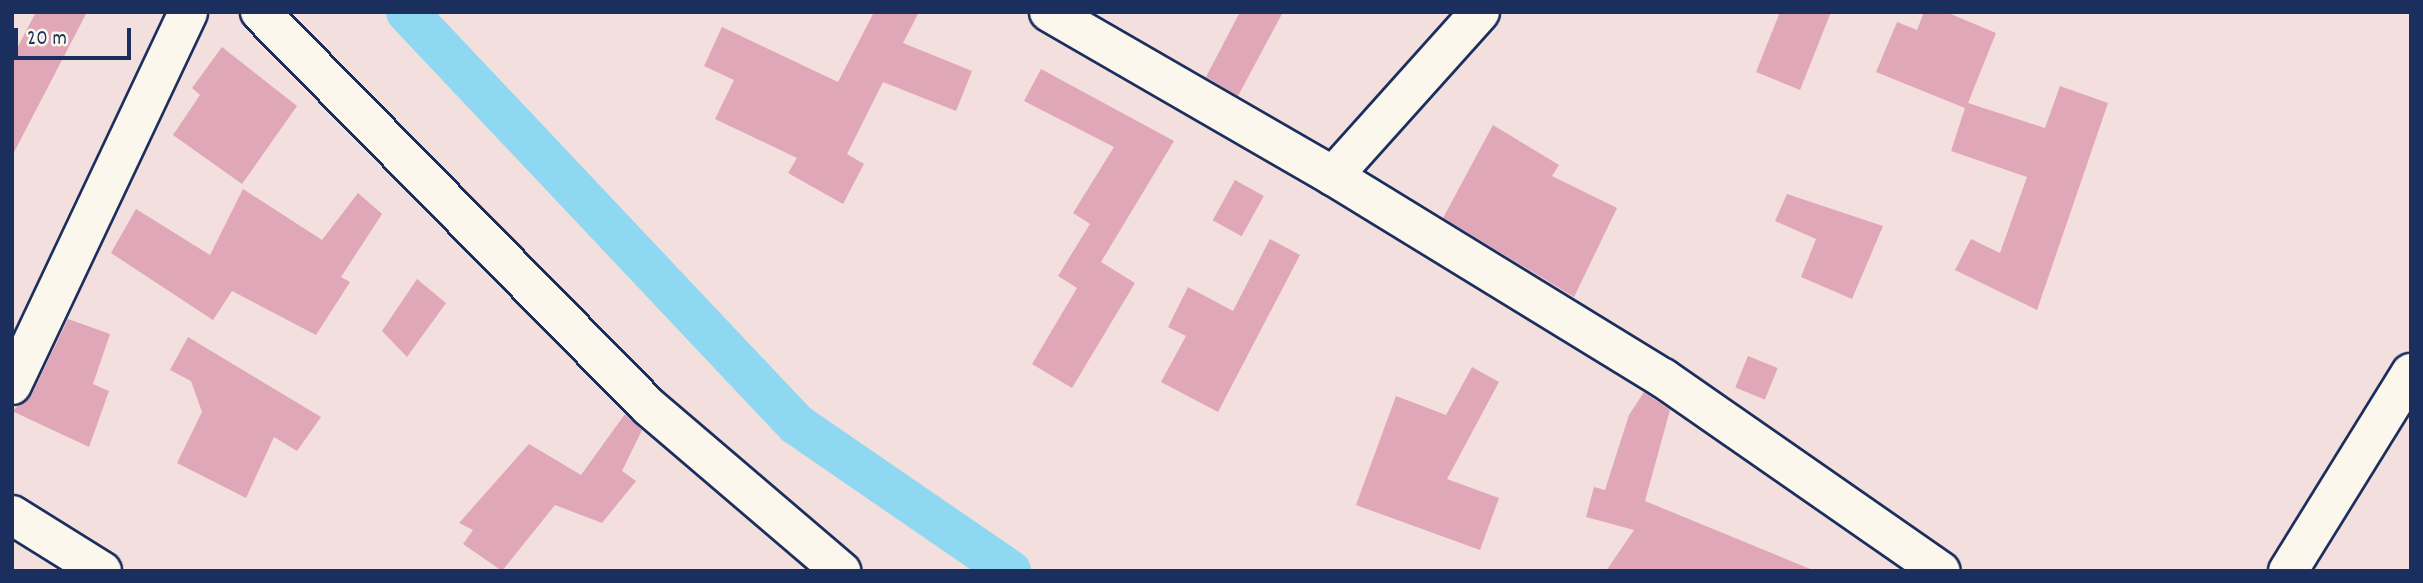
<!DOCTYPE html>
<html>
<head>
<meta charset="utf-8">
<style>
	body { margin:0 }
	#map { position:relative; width:2423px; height:583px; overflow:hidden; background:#f3dfdd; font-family:Dekko,sans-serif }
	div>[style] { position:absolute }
	.canal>* { height:42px; margin:-21px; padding:0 21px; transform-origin:21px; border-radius:21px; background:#8fd8f1 }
	.building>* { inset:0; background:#e0a7b9; transform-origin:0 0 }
	.roads { filter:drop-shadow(2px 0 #1b2f5e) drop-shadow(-2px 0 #1b2f5e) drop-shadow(0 2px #1b2f5e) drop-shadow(0 -2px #1b2f5e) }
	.minor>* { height:38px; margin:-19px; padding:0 19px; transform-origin:19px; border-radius:19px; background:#fbf7ec }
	span { translate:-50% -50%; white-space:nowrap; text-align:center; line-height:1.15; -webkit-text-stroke:5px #fbf7ec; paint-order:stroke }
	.frame { position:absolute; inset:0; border:14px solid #1b2f5e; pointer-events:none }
	.scale { position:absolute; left:14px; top:28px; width:117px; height:32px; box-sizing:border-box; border:4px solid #1b2f5e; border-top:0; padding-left:9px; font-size:21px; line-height:24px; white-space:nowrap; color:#1b2f5e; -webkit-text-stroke:5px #fbf7ec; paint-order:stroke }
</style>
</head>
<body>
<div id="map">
	<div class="canal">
		<div style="left:407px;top:12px;width:567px;rotate:46.64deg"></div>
		<div style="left:796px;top:424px;width:260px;rotate:34.5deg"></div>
	</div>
	<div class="building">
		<div style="clip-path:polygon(36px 12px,87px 12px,12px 156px,12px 58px)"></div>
		<div style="clip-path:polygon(874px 12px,919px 12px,903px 43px,972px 71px,956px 111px,883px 82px,847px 154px,864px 164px,843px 204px,788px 173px,797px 158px,715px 119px,734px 80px,704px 66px,722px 27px,838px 82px)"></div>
		<div style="clip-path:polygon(1240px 12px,1283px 12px,1238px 96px,1206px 77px)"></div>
		<div style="clip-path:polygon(1780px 12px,1831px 12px,1800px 90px,1756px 72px)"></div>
		<div style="clip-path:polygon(1924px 12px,1946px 12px,1996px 33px,1968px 103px,2045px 128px,2060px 86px,2108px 103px,2037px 310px,1955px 270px,1971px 239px,2000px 253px,2027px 177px,1951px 151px,1965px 108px,1876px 72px,1897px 22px,1917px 30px)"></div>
		<div style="clip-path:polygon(222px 47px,297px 106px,242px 184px,173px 135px,200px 95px,192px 88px)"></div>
		<div style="clip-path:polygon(1041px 69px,1174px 141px,1101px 262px,1135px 283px,1072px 388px,1032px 364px,1077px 288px,1058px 276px,1090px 224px,1073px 213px,1114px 147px,1024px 101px)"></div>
		<div style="clip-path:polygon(1493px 125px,1559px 165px,1552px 176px,1617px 208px,1574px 297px,1443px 218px)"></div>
		<div style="left:1235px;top:180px;width:33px;height:46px;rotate:29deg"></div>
		<div style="clip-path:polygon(243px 189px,322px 240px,358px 193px,382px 214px,341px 277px,350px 282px,316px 335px,232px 291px,213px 320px,111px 253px,136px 209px,210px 255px)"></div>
		<div style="clip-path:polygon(1787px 194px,1883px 226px,1852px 299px,1801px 277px,1816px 239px,1775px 221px)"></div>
		<div style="clip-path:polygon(1270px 239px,1300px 255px,1218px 412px,1161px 382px,1186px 336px,1168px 327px,1188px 287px,1233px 311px)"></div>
		<div style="clip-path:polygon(417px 279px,446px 303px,407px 357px,382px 331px)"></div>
		<div style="clip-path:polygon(68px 319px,110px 334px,93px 384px,109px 391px,89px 447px,12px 411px,32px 394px)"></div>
		<div style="clip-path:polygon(188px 337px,321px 417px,297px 451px,274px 437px,246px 498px,177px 463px,202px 412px,191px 381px,170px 370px)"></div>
		<div style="left:1748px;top:356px;width:32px;height:34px;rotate:22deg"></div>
		<div style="clip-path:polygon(1472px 367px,1499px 382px,1447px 479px,1499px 498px,1480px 550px,1356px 505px,1396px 396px,1446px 415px)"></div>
		<div style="clip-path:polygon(1644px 392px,1670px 410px,1645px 501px,1815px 571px,1606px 571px,1634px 530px,1586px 517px,1594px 487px,1605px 490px,1629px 415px)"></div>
		<div style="clip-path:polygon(625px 414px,642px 430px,622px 471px,636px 481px,602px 523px,555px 505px,502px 571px,463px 544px,473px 530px,459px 523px,529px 444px,581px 475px)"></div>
	</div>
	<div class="roads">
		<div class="minor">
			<div style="left:260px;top:12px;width:554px;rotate:45.44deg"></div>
			<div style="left:649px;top:407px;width:253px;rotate:40.5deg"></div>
			<div style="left:1049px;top:12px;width:328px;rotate:30deg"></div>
			<div style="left:1333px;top:176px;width:387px;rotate:31.5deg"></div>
			<div style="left:1663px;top:378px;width:338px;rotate:34.8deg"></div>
			<div style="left:1333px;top:176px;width:220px;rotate:-48.1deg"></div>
			<div style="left:12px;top:385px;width:412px;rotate:-64.7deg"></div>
			<div style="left:12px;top:515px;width:106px;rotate:31.9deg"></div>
			<div style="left:2288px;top:571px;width:233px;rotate:-58.2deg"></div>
		</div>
	</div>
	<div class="frame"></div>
	<div class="scale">20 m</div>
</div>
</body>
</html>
